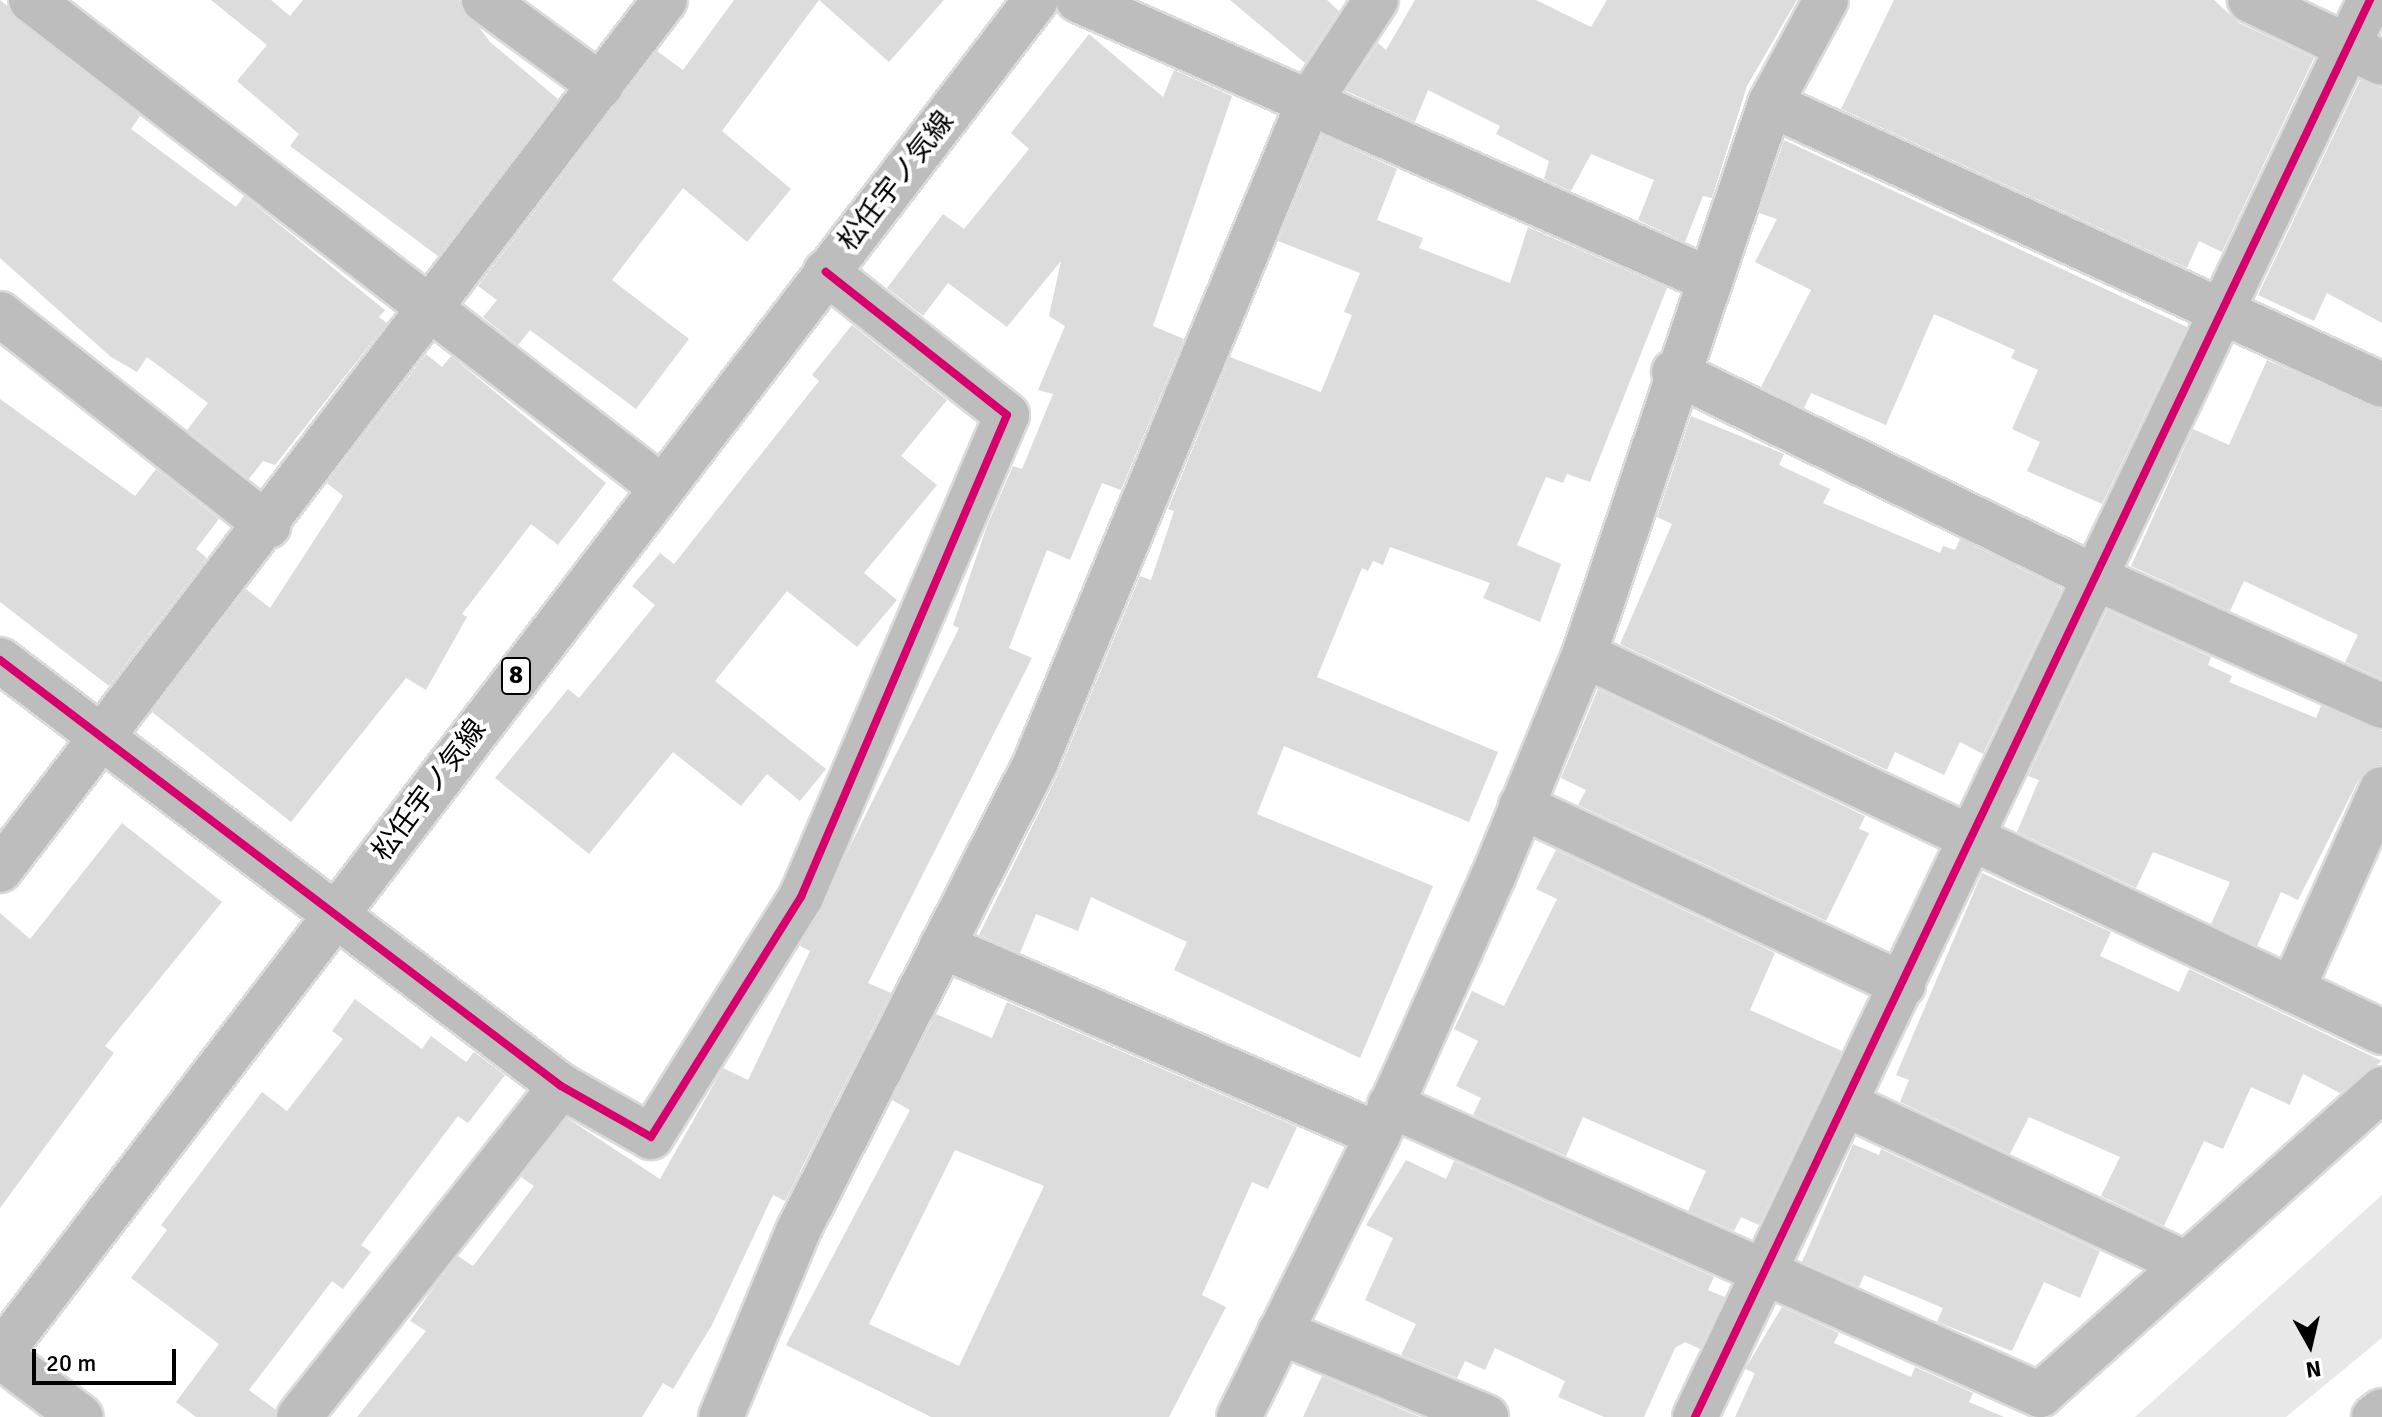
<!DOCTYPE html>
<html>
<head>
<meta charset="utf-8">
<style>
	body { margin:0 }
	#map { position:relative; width:2382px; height:1417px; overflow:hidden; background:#fff; font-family:Signika,"Noto Sans JP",sans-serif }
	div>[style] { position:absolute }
	.green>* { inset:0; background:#e8e8e8 }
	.building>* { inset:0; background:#dcdcdc }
	.roads { filter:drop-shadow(2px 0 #dbdbdb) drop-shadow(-2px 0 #dbdbdb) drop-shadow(0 2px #dbdbdb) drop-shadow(0 -2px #dbdbdb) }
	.minor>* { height:44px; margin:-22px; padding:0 22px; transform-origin:22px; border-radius:22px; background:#bdbdbd }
	.major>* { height:44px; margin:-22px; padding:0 22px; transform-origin:22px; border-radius:22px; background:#bdbdbd }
	.cycleway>* { height:8px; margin:-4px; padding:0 4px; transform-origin:4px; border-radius:4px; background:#d6006c }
	span { translate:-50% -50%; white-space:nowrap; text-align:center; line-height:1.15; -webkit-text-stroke:8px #fff; paint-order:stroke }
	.shield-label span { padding:2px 6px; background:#fff; border:2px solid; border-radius:6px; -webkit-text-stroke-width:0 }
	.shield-label { font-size:26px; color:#000; font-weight:700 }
	.street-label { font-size:28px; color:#000 }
	.north { position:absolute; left:2270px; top:1305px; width:80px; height:80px; -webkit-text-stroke:6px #fff; paint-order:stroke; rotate:172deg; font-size:22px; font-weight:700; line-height:32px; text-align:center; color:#000 }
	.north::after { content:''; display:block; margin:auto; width:28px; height:36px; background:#000; clip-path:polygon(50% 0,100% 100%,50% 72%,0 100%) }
	.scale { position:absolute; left:32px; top:1349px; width:144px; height:36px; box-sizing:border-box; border:4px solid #000; border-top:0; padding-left:10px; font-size:24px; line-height:28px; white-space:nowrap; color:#000; -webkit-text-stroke:6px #fff; paint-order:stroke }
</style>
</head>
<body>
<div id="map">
	<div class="green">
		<div style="clip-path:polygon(2382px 1195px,2382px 1338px,2286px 1417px,2135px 1417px)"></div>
	</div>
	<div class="building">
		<div style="clip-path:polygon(0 0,140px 116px,131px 129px,236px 207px,244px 196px,385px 310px,379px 317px,387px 323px,275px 465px,263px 461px,249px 479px,187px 430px,208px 403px,147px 357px,137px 372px,111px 357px,0 258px)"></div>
		<div style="clip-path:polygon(211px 0,271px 0,290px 16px,303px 0,459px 0,490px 42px,558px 99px,438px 256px,290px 146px,299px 134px,237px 81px,267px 45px)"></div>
		<div style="clip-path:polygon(734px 0,944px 0,889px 62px,819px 0,722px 131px,791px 189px,747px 242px,683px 188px,612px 280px,689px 339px,636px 409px,530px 330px,518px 345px,483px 317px,497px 300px,478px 286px,657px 51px,683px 70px)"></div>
		<div style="clip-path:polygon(1230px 0,1327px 0,1339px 11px,1305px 63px)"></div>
		<div style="clip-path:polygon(1415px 0,1536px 0,1591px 27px,1607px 0,1797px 0,1747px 86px,1712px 198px,1703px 196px,1685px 242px,1638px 220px,1654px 180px,1591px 154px,1571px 191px,1544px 179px,1549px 161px,1496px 134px,1500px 126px,1428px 90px,1415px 122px,1346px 91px,1378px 43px,1386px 50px)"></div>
		<div style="clip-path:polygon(1894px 0,2214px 0,2239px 23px,2314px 58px,2222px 252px,2199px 241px,2187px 268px,1841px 109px)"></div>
		<div style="clip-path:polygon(1089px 34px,1163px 97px,1174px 70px,1232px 96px,1153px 326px,1184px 339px,1121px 490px,1102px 483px,1070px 560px,1047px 550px,1009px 648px,1032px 658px,868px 983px,891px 993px,785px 1201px,773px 1195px,712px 1325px,673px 1389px,663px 1383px,642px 1417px,357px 1417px,426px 1331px,410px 1321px,434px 1287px,458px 1256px,473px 1266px,534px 1186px,521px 1177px,567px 1118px,660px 1179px,723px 1068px,748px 1080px,810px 951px,800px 946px,959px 628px,953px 625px,987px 526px,1013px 466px,1022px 469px,1053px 394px,1038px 390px,1065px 326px,1049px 316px,1061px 261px,1007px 327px,948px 283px,923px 316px,887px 288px,943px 214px,964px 229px,1029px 149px,1011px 133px)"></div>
		<div style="clip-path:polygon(2360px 80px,2382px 88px,2382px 323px,2327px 293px,2314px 321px,2258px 295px)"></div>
		<div style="clip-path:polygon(1322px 135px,1397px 169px,1377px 220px,1423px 238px,1419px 248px,1510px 283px,1528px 227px,1667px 288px,1590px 482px,1567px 474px,1563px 483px,1546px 477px,1517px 545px,1561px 564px,1540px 622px,1483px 598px,1490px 583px,1390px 547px,1383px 565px,1373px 561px,1368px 571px,1362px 568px,1317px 677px,1498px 752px,1469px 822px,1284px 746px,1257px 814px,1433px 886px,1360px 1058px,1174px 970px,1187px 942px,1091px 897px,1078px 931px,1036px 914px,1020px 953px,979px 935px,1058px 774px,1140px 576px,1151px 580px,1174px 511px,1168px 509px,1230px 357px,1321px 392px,1352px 315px,1344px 312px,1360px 273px,1278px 241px)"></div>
		<div style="clip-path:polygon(1784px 140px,2187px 327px,2102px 504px,2027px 471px,2040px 442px,2012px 429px,2038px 370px,2011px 358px,2015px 350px,1934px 314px,1886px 425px,1811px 393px,1804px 408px,1761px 387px,1811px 290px,1755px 262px,1777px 219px,1759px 213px)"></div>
		<div style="clip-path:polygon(852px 325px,947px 400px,901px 456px,937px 485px,864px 573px,897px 600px,857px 647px,787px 591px,715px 681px,826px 769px,800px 801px,767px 774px,741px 806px,673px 752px,589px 854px,495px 778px,568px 689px,579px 698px,655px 605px,632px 586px,660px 553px,674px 564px,819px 381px,812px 375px)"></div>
		<div style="clip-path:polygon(426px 354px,442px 367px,451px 356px,606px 483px,558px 545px,531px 524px,462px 614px,467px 617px,426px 690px,406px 678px,291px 822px,152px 712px,246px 589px,270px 608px,343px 496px,327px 483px)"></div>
		<div style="clip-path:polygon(2267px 360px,2382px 410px,2382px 679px,2345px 662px,2358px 635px,2244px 581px,2230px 611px,2131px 566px,2193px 429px,2229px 445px)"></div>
		<div style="clip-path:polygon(0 399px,135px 496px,156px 469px,219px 519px,196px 549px,207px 558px,109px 686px,0 602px)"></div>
		<div style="clip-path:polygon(1691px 416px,1784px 454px,1779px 465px,1830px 489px,1823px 503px,1940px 553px,1943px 546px,1955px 550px,1960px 539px,2062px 589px,1983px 754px,1960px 742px,1944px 775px,1895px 752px,1887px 770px,1620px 644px,1672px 524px,1657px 517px)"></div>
		<div style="clip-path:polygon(2107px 610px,2211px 657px,2208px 665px,2232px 676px,2229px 682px,2316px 718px,2321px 706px,2382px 731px,2382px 764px,2359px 779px,2298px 900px,2281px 892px,2257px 946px,2211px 924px,2230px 882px,2153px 852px,2136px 888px,2017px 832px,2039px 780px,2028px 776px)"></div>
		<div style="clip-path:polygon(1598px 689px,1865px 816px,1859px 829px,1869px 833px,1826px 921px,1578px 805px,1586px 790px,1561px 778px)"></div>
		<div style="clip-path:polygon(122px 823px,222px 902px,105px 1046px,114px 1053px,0 1208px,0 913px,30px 939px)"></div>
		<div style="clip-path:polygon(1556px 850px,1775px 953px,1750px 1010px,1842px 1051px,1759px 1225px,1741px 1217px,1734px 1231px,1688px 1211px,1706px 1171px,1583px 1117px,1566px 1156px,1473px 1115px,1481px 1098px,1456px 1086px,1478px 1041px,1454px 1029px,1472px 991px,1504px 1006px,1557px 899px,1536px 889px)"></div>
		<div style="clip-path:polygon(1982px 873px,2111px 932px,2100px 956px,2179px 992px,2189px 969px,2382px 1061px,2340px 1093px,2303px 1074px,2290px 1105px,2251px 1087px,2223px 1149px,2204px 1141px,2164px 1226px,2101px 1196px,2120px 1157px,2029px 1117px,2010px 1154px,1900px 1102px,1909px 1080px,1896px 1075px)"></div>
		<div style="clip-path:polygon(355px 999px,422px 1049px,431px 1036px,466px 1062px,474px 1052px,505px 1075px,468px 1123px,458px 1116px,361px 1245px,371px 1252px,343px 1289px,332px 1281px,249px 1390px,276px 1410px,275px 1417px,196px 1417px,176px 1402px,219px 1344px,131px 1278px,167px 1230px,161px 1225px,262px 1092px,287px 1111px,343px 1039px,332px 1031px)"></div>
		<div style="clip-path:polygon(evenodd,1007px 1002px,1297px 1127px,1268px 1189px,1252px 1182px,1202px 1295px,1226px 1307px,1169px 1417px,931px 1417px,786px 1345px,910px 1110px,892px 1100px,936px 1014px,992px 1038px,1007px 1002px,955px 1150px,1044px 1186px,959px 1366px,869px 1324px,955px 1150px)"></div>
		<div style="clip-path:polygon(1853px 1144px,1879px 1155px,1881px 1149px,2100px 1251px,2080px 1298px,2044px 1282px,2012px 1351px,1937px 1322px,1943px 1308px,1864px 1275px,1859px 1287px,1802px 1262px)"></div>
		<div style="clip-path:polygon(1406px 1160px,1446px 1179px,1454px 1161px,1714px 1277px,1708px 1290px,1725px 1297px,1700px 1349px,1685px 1342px,1675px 1348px,1644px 1417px,1604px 1417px,1558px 1397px,1565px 1381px,1495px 1348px,1485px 1370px,1465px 1361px,1457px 1378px,1401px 1355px,1416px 1324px,1365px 1300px,1393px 1238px,1366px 1225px)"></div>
		<div style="clip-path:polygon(1782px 1307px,1839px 1333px,1834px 1343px,1911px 1377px,1915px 1367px,1973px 1393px,1969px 1402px,2004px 1417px,1735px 1417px,1755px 1373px,1745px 1369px)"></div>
		<div style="clip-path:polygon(1322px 1376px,1420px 1417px,1303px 1417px)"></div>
	</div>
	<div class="roads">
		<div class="minor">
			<div style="left:31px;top:0;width:796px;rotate:37.7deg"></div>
			<div style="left:484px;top:0;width:145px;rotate:36.3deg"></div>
			<div style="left:1078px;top:0;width:689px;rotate:23.89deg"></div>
			<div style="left:2250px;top:0;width:146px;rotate:25.5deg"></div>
			<div style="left:1770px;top:104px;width:673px;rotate:24.66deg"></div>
			<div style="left:0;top:314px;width:342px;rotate:38.3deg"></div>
			<div style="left:1674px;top:372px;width:472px;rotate:26deg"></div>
			<div style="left:2098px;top:579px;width:311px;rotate:24.1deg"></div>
			<div style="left:1584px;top:655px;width:883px;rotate:25.29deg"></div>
			<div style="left:0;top:660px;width:704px;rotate:37.21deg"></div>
			<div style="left:561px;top:1086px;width:103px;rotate:29.5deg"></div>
			<div style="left:651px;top:1137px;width:283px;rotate:-58deg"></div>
			<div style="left:801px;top:897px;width:524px;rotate:-66.86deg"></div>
			<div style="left:1007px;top:415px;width:231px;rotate:-141.7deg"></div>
			<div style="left:1521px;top:806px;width:422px;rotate:25.1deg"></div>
			<div style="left:0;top:870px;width:1095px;rotate:-52.61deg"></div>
			<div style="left:942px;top:946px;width:475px;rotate:23.4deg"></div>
			<div style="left:2292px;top:990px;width:220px;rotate:-65.9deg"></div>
			<div style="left:1390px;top:1105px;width:712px;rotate:24.04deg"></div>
			<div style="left:2040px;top:1395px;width:459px;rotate:-41.8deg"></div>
			<div style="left:1847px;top:1105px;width:370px;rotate:25.1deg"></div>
			<div style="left:1280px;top:1332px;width:223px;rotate:22.4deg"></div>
			<div style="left:0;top:1356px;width:101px;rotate:37deg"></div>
			<div style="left:299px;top:1417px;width:422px;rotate:-51.6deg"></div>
			<div style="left:721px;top:1417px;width:201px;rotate:-67.5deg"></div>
			<div style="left:798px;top:1231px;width:524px;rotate:-63.09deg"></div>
			<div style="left:1035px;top:764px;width:714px;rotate:-67.53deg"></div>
			<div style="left:1308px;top:104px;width:124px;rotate:-56.8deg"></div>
			<div style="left:1239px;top:1417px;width:314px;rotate:-63.8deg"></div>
			<div style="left:1378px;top:1135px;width:282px;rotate:-66deg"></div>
			<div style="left:1493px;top:877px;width:240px;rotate:-67.7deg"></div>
			<div style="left:1584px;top:655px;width:582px;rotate:-71.35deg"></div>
			<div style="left:1770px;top:104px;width:118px;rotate:-61.7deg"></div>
			<div style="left:1695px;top:1417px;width:1570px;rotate:-64.53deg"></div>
			<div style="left:2374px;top:1417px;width:10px;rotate:-37deg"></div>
		</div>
		<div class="major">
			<div style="left:0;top:1354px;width:1705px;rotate:-52.58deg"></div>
		</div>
	</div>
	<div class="cycleway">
		<div style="left:0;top:660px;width:704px;rotate:37.21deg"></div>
		<div style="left:561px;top:1086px;width:103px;rotate:29.5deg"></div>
		<div style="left:651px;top:1137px;width:283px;rotate:-58deg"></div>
		<div style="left:801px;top:897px;width:524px;rotate:-66.86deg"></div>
		<div style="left:1007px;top:415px;width:231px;rotate:-141.7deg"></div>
		<div style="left:1695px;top:1417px;width:1570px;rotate:-64.53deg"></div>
	</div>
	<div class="shield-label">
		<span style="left:516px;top:676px">8</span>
	</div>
	<div class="street-label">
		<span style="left:896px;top:181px;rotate:-52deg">松任宇ノ気線</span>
		<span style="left:429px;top:790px;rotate:-53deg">松任宇ノ気線</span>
	</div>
	<div class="north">N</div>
	<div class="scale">20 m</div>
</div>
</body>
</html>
